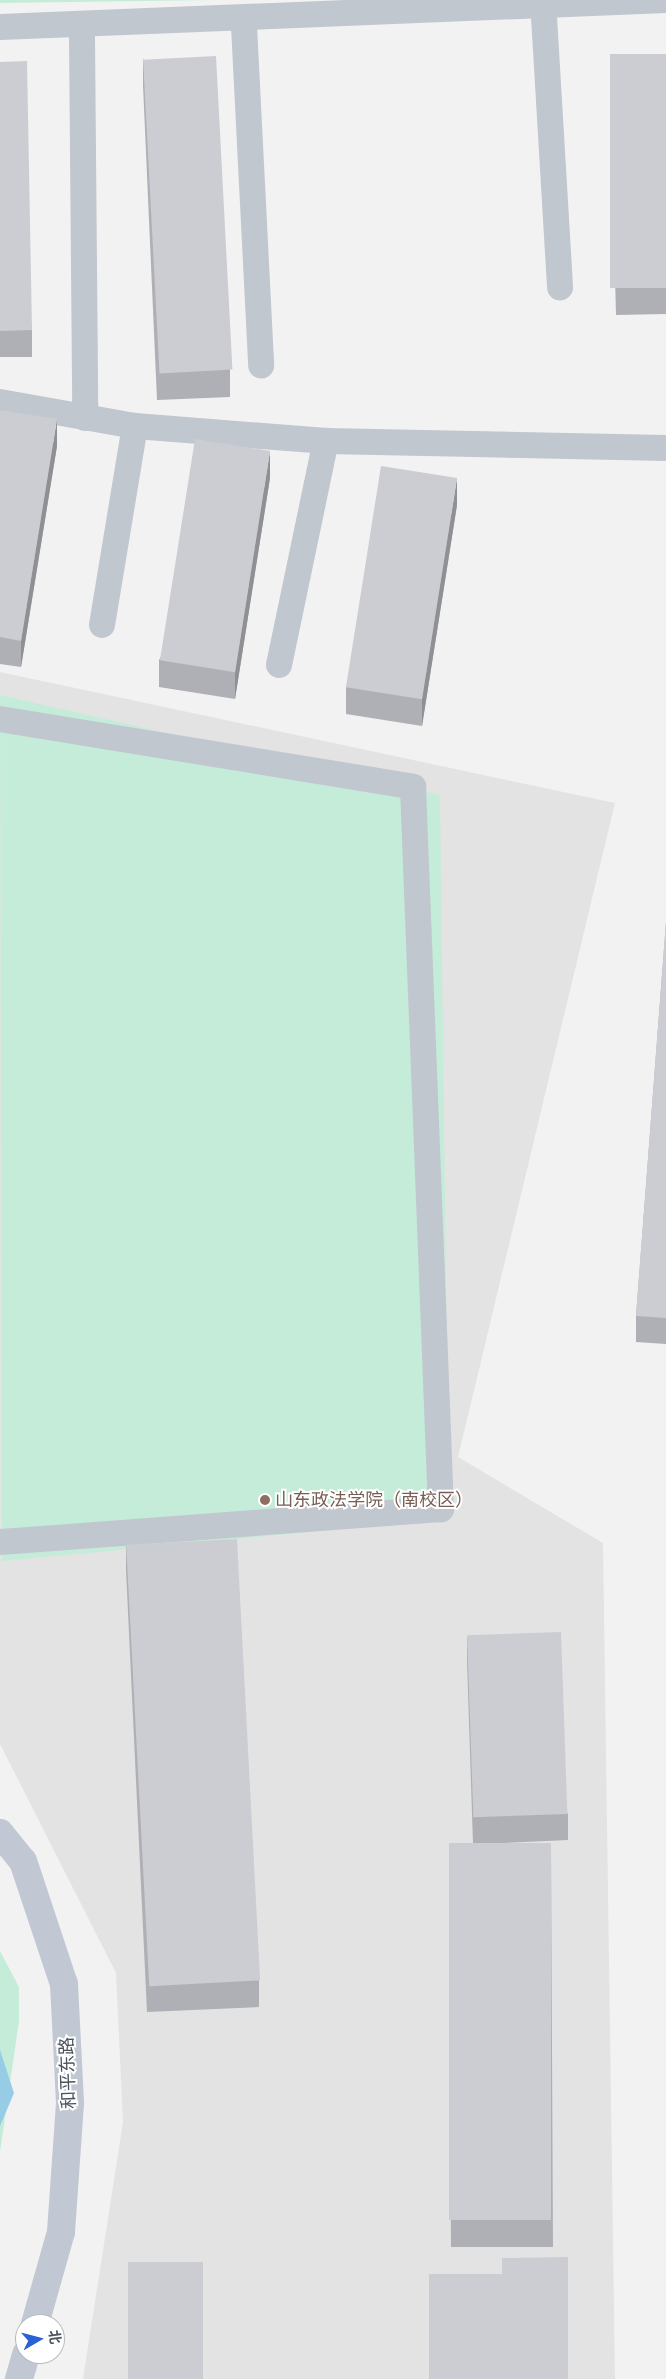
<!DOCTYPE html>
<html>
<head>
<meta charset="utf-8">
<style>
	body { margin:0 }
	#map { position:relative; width:666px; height:2379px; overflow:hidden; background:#f3f2f2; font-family:"Nunito Sans","Noto Sans SC",sans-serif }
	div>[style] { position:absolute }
	.education>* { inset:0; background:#e4e3e3 }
	.green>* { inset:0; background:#c5ecd8 }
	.water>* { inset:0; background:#96cce5 }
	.street>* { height:26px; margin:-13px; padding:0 13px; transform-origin:13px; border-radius:13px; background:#c1c7ce }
	.secondary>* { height:28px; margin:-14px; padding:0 14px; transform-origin:14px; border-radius:14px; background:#c1c8d3 }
	.wall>* { inset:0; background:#afb0b5 }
	.shaded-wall>* { inset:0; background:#8f9094 }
	.building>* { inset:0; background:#cccdd3; transform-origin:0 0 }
	.dots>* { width:14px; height:14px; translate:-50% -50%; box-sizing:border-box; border:2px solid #fff; border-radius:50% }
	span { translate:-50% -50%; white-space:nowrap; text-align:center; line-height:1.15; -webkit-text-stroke:4px #fff; paint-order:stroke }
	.education-label { font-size:18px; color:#785e54 }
	.left { translate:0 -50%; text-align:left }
	.street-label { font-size:18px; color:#4b535d }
	.north { position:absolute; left:15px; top:2314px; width:50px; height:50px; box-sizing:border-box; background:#fff; border:1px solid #b7babe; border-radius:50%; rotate:82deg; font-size:14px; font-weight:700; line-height:20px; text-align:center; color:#4b535d }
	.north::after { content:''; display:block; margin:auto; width:18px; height:22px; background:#2a62d5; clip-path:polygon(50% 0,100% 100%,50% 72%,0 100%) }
</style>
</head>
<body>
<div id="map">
	<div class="education">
		<div style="clip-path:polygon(0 672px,615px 803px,458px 1457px,603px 1543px,615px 2379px,83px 2379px,123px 2122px,116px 1973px,0 1744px)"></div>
	</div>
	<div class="green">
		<div style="clip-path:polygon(0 0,214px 0,0 3px)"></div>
		<div style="clip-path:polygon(0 695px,440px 795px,449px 1519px,2px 1561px)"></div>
		<div style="clip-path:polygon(0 1951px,19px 1987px,19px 2021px,0 2152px)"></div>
	</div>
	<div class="water">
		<div style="clip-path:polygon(0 2050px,14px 2093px,0 2126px)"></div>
	</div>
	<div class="street">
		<div style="left:543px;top:0;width:288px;rotate:86.6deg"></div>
		<div style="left:244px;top:26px;width:340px;rotate:87.1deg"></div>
		<div style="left:0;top:27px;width:667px;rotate:-2.32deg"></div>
		<div style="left:82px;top:37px;width:381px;rotate:89.5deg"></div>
		<div style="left:0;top:402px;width:137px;rotate:10.1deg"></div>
		<div style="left:135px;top:426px;width:192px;rotate:4.5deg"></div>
		<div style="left:326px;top:441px;width:340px;rotate:1.2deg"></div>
		<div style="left:102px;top:625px;width:202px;rotate:-80.6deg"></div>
		<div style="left:279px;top:665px;width:229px;rotate:-78.2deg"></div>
		<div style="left:0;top:719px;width:419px;rotate:9.3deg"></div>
		<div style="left:413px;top:787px;width:723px;rotate:87.78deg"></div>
		<div style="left:441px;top:1509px;width:442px;rotate:175.7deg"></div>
	</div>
	<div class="secondary">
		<div style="left:0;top:1833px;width:36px;rotate:51deg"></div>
		<div style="left:23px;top:1861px;width:130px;rotate:71.6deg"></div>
		<div style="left:64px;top:1984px;width:119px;rotate:87.1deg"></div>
		<div style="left:70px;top:2103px;width:129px;rotate:94deg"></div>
		<div style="left:61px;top:2232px;width:96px;rotate:105.8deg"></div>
		<div style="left:19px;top:2379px;width:26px;rotate:-74deg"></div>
	</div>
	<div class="wall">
		<div style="clip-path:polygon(666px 54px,666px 314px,616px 315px,610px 82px,610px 56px)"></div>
		<div style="clip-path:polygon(143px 58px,230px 370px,230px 397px,157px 400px,143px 85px)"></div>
		<div style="clip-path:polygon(0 62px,32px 330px,32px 357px,0 357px)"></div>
		<div style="clip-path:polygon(0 410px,57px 446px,21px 667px,0 664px)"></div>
		<div style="clip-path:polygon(270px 478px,235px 699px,159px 687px,159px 660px)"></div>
		<div style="clip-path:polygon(457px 505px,422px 726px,346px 714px,346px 687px)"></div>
		<div style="clip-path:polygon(666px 922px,666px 1344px,636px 1342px,636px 1316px)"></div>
		<div style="clip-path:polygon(126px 1544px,259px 1980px,259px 2007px,147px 2012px,126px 1570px)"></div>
		<div style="clip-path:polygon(467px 1635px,568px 1814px,568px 1840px,483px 1844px,551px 1843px,553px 2247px,451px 2247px,449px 1844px,473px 1844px,467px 1661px)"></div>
	</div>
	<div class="shaded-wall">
		<div style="clip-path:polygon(57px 419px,57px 446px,21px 667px,21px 641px)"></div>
		<div style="clip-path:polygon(270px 451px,270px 478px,235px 699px,235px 673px)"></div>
		<div style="clip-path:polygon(457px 478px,457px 505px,422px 726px,422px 699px)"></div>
	</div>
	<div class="building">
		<div style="left:666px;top:54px;width:234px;height:56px;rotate:90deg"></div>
		<div style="left:216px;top:56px;width:314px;height:73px;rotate:87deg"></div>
		<div style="clip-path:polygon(27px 61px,32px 330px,0 331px,0 62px)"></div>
		<div style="clip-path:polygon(0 410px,57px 419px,21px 641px,0 637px)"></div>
		<div style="left:195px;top:439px;width:76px;height:224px;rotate:9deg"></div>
		<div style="left:381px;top:466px;width:77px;height:224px;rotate:9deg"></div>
		<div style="clip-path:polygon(666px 922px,666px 1318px,636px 1316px)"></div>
		<div style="left:237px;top:1539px;width:442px;height:111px;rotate:87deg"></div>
		<div style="left:561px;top:1632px;width:182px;height:94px;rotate:88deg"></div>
		<div style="left:551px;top:1843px;width:377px;height:102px;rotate:90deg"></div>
		<div style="clip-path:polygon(568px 2257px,568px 2379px,429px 2379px,429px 2274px,502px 2274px,502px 2258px)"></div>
		<div style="left:128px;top:2262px;width:75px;height:117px"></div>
	</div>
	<div class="dots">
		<div style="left:265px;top:1500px;background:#8d6e63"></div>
	</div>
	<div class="education-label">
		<span class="left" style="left:275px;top:1500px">山东政法学院（南校区）</span>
	</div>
	<div class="street-label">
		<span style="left:68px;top:2073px;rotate:-92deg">和平东路</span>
	</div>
	<div class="north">北</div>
</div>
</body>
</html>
